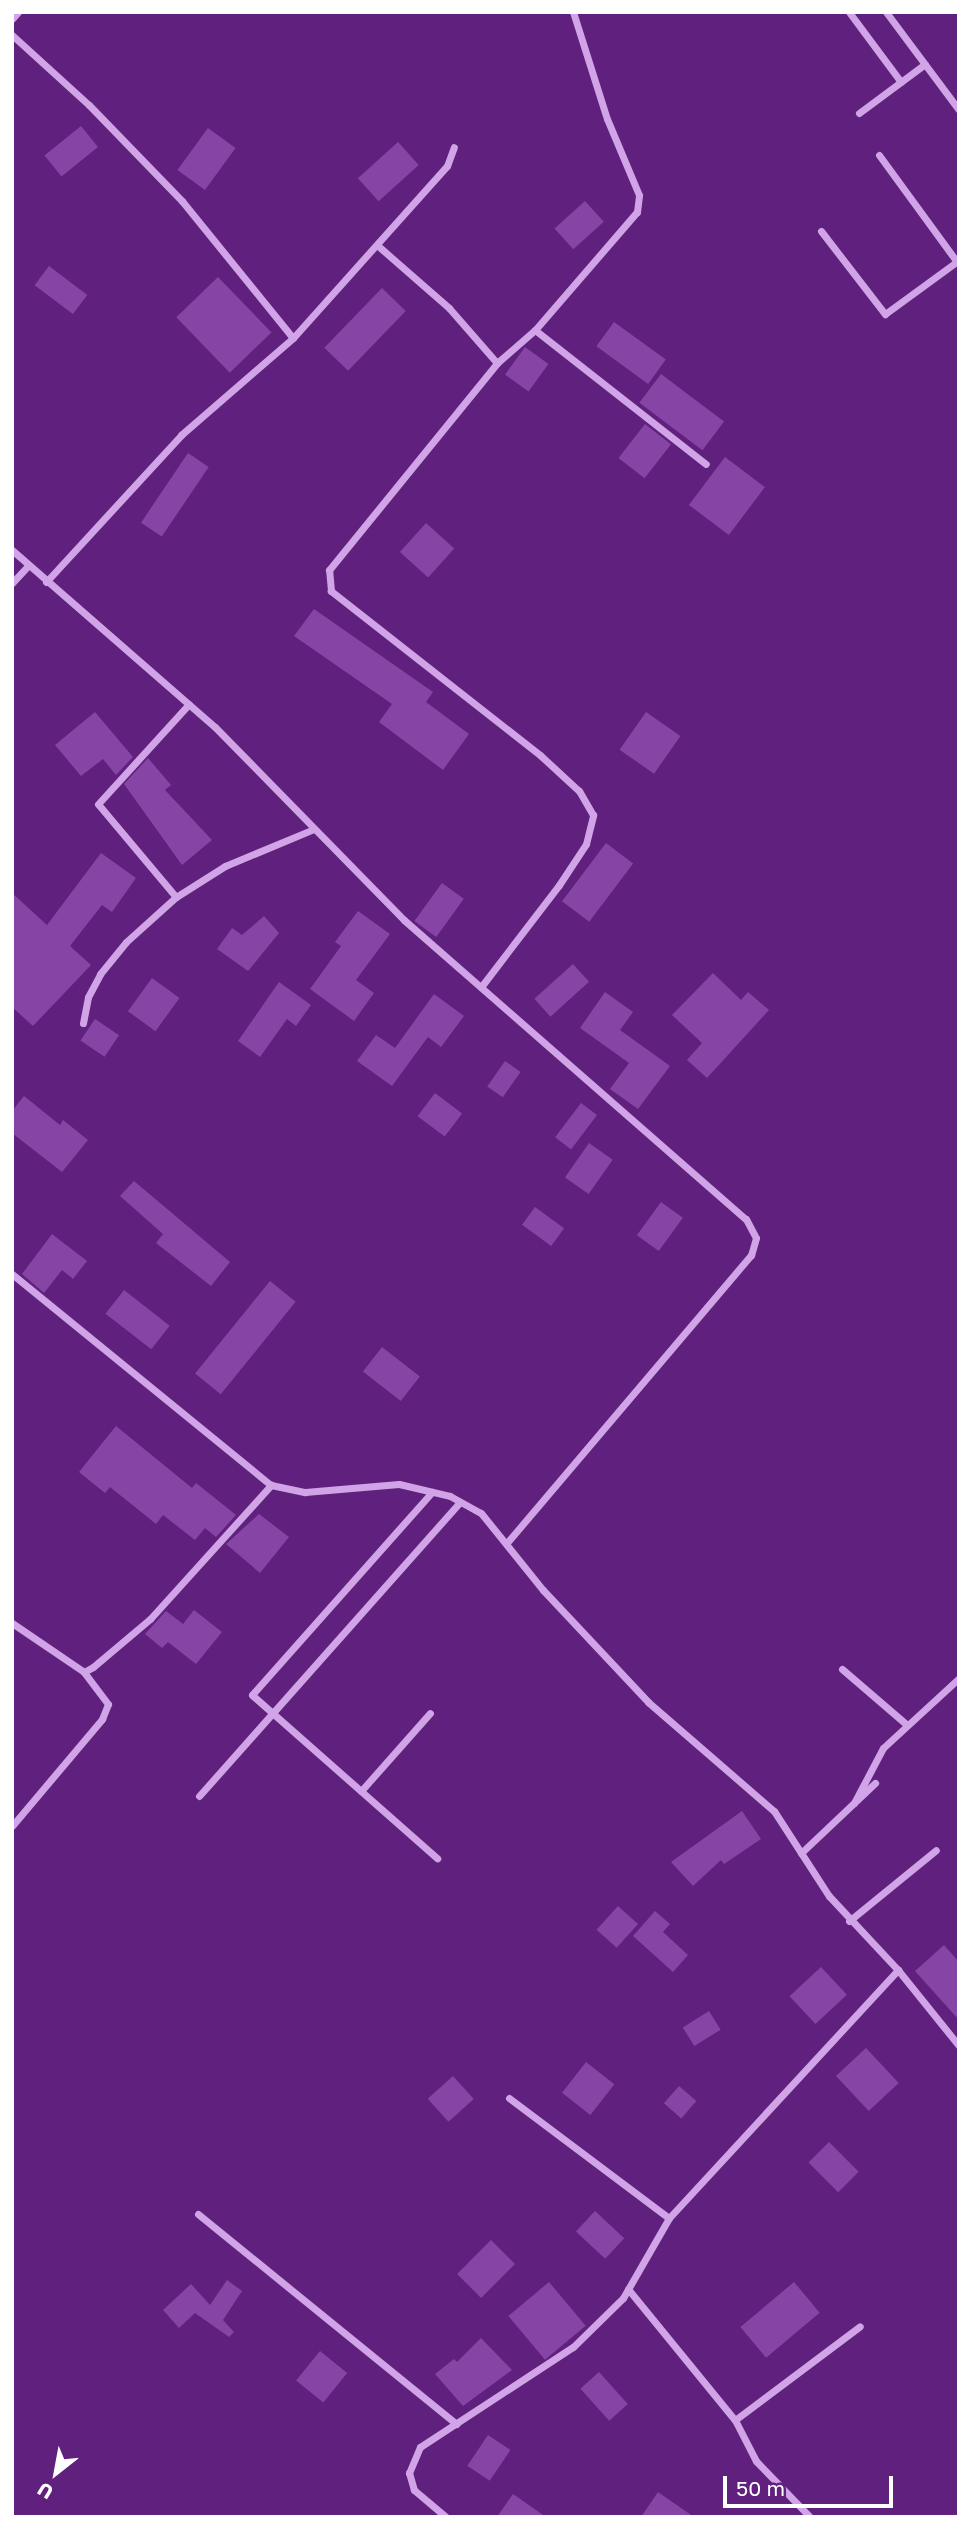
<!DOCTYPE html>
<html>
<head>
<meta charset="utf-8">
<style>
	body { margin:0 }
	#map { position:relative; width:971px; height:2529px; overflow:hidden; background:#60207d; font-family:"Golos Text",sans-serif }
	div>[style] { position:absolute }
	.building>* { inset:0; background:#8645a5; transform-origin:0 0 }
	.minor>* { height:7px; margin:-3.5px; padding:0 3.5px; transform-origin:3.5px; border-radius:3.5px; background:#d1a3e7 }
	span { translate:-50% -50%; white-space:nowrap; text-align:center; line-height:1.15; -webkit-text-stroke:5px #60207d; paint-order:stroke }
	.frame { position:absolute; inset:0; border:14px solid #fff; pointer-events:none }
	.north { position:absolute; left:21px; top:2438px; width:70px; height:70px; -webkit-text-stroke:5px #60207d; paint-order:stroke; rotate:211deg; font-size:19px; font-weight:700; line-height:28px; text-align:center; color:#fff }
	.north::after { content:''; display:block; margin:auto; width:24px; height:32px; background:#fff; clip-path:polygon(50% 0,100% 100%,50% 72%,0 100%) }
	.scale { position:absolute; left:723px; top:2476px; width:170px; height:32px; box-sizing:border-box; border:4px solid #fff; border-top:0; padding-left:9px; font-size:21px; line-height:24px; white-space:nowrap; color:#fff; -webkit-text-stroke:5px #60207d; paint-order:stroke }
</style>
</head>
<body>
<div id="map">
	<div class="building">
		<div style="left:81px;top:126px;width:27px;height:47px;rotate:51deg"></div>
		<div style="left:208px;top:128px;width:34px;height:52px;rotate:36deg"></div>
		<div style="left:398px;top:142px;width:31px;height:54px;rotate:48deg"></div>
		<div style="left:585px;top:201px;width:28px;height:41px;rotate:48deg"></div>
		<div style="left:49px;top:266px;width:48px;height:24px;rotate:37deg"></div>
		<div style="left:218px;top:277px;width:77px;height:58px;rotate:46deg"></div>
		<div style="left:382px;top:288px;width:33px;height:83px;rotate:44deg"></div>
		<div style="left:614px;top:322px;width:64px;height:30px;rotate:36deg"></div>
		<div style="left:525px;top:347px;width:29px;height:34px;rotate:36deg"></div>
		<div style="left:661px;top:374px;width:79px;height:36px;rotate:37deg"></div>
		<div style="left:645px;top:424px;width:33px;height:43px;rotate:38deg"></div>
		<div style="left:188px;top:453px;width:25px;height:84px;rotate:34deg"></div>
		<div style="left:725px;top:457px;width:50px;height:60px;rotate:37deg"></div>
		<div style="left:426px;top:523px;width:38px;height:39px;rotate:42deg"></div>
		<div style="clip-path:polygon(314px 609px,433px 692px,426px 702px,469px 734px,443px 770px,379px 722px,392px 704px,294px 636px)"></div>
		<div style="clip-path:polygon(95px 712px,133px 757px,116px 775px,103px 759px,81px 776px,55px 745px)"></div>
		<div style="left:646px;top:712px;width:42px;height:46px;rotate:35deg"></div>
		<div style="clip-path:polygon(148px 758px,171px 785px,165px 790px,212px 840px,182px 865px,124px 784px)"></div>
		<div style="left:606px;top:843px;width:34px;height:73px;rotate:37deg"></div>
		<div style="clip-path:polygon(101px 853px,136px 878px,112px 912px,102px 905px,70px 946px,91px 965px,33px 1026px,12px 1007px,12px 893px,47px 925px)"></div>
		<div style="left:442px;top:883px;width:27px;height:47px;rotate:36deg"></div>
		<div style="clip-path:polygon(358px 911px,390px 934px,356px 980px,374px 993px,354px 1021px,310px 989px,341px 946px,335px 942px)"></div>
		<div style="clip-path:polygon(264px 916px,279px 933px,248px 971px,217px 949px,232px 928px,242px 935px)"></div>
		<div style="left:573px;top:964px;width:24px;height:52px;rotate:48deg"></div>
		<div style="clip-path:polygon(713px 973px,741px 1000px,748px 992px,769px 1010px,707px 1078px,687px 1060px,702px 1043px,672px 1015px)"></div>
		<div style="left:152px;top:978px;width:34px;height:41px;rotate:36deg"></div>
		<div style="clip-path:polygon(279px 982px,311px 1005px,296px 1026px,287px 1019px,260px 1057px,238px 1041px)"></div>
		<div style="clip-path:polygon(605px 992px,633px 1012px,620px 1030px,670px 1066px,638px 1109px,610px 1089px,629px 1063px,580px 1028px)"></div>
		<div style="clip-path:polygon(434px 994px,464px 1016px,441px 1047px,428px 1037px,392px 1086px,357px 1061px,376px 1035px,395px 1048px)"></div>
		<div style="left:95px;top:1019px;width:29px;height:26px;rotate:34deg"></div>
		<div style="left:505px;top:1061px;width:19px;height:31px;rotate:35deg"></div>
		<div style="left:435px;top:1093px;width:34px;height:29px;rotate:37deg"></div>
		<div style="clip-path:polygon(24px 1096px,60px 1125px,63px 1120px,88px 1140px,62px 1172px,12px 1133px,12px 1111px)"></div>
		<div style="left:581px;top:1103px;width:20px;height:43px;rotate:37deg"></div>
		<div style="left:589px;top:1143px;width:29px;height:42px;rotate:35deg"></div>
		<div style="clip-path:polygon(134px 1181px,230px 1262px,211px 1286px,156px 1243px,163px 1234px,120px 1196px)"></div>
		<div style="left:661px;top:1202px;width:27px;height:41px;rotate:36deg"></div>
		<div style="left:535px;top:1207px;width:36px;height:22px;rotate:36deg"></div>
		<div style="clip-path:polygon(52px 1234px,87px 1261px,73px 1279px,62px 1270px,44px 1293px,22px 1274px)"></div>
		<div style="left:270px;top:1281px;width:33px;height:119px;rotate:39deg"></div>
		<div style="left:124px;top:1290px;width:58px;height:30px;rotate:38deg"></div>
		<div style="left:382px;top:1347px;width:48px;height:31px;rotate:38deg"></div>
		<div style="clip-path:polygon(116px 1426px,192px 1488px,196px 1483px,236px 1515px,216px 1537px,205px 1528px,195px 1540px,163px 1515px,156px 1524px,110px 1487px,105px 1493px,79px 1472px)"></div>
		<div style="clip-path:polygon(259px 1514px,289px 1537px,260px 1573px,226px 1544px)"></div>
		<div style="clip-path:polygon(194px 1610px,222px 1632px,196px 1664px,168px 1642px,162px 1648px,145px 1634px,166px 1611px,183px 1624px)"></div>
		<div style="clip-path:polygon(742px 1811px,761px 1839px,724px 1864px,721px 1860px,693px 1886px,671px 1862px)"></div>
		<div style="left:618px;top:1906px;width:27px;height:32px;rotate:42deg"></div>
		<div style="clip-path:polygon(655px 1911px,670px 1924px,663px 1932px,688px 1955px,673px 1972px,633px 1936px)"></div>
		<div style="clip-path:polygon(944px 1945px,959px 1962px,959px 2020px,915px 1971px)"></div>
		<div style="left:821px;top:1967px;width:38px;height:43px;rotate:47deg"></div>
		<div style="left:709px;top:2011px;width:22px;height:31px;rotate:58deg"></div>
		<div style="left:866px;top:2048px;width:48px;height:41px;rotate:47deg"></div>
		<div style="left:586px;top:2062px;width:36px;height:39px;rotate:38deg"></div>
		<div style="left:453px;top:2076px;width:31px;height:34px;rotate:48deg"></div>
		<div style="left:679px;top:2086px;width:23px;height:23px;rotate:41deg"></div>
		<div style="left:829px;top:2142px;width:42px;height:29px;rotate:45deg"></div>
		<div style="left:595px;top:2211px;width:40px;height:28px;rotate:43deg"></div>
		<div style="left:491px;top:2240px;width:34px;height:48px;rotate:45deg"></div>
		<div style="clip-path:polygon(227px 2280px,242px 2291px,223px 2320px,234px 2332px,229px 2337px,195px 2313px,179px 2328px,163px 2310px,191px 2284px,210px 2305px)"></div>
		<div style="left:549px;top:2282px;width:57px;height:53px;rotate:50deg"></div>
		<div style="left:794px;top:2282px;width:40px;height:70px;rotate:50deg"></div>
		<div style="clip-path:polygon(481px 2338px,512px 2370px,463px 2406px,435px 2374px,454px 2359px,457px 2362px)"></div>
		<div style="left:320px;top:2351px;width:35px;height:38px;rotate:39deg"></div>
		<div style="left:599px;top:2372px;width:43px;height:25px;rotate:48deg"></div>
		<div style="left:488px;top:2435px;width:27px;height:37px;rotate:34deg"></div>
		<div style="clip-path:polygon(658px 2492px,694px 2517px,641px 2517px)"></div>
		<div style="clip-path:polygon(513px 2494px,546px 2517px,497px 2517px)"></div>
	</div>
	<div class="minor">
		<div style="left:849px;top:12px;width:87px;rotate:53.4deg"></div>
		<div style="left:886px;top:12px;width:122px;rotate:53.3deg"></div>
		<div style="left:12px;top:19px;width:9px;rotate:-49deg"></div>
		<div style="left:12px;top:35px;width:104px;rotate:42.3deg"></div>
		<div style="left:89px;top:105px;width:134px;rotate:45.9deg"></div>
		<div style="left:182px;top:201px;width:176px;rotate:51deg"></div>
		<div style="left:859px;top:113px;width:82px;rotate:-36.6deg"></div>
		<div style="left:879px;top:155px;width:132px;rotate:53.9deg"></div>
		<div style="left:821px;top:231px;width:105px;rotate:52.4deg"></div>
		<div style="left:885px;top:314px;width:92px;rotate:-36.1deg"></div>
		<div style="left:377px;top:245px;width:96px;rotate:41.2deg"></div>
		<div style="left:449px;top:308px;width:73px;rotate:48.9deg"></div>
		<div style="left:535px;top:330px;width:217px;rotate:38.1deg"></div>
		<div style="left:12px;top:550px;width:269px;rotate:41.1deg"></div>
		<div style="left:215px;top:727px;width:270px;rotate:45.6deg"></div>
		<div style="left:404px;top:920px;width:454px;rotate:41.2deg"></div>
		<div style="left:746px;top:1219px;width:21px;rotate:62deg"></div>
		<div style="left:756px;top:1238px;width:18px;rotate:106deg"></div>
		<div style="left:751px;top:1255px;width:376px;rotate:130.3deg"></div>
		<div style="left:46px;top:582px;width:200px;rotate:-47.4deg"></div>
		<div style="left:181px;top:435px;width:148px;rotate:-40.9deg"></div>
		<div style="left:293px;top:338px;width:231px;rotate:-48.2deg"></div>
		<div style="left:447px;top:166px;width:20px;rotate:-70deg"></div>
		<div style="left:12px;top:583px;width:23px;rotate:-47deg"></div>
		<div style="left:176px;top:897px;width:121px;rotate:-130deg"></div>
		<div style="left:98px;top:804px;width:135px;rotate:-47.7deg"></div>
		<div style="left:481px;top:987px;width:128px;rotate:-52.6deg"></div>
		<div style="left:559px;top:885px;width:49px;rotate:-56.6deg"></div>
		<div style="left:586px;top:844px;width:30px;rotate:-76deg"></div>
		<div style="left:593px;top:815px;width:28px;rotate:-120deg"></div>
		<div style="left:579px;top:791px;width:53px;rotate:-137.3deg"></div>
		<div style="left:540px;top:755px;width:266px;rotate:-141.9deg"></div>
		<div style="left:331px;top:591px;width:21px;rotate:-95deg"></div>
		<div style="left:329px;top:570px;width:267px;rotate:-50.9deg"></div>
		<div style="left:497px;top:363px;width:50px;rotate:-41deg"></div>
		<div style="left:535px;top:330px;width:156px;rotate:-49.2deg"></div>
		<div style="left:637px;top:212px;width:17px;rotate:-83deg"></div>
		<div style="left:639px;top:195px;width:82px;rotate:-112.8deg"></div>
		<div style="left:607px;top:119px;width:112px;rotate:-107.6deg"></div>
		<div style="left:83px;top:1023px;width:26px;rotate:-79deg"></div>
		<div style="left:88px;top:997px;width:26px;rotate:-62deg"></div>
		<div style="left:100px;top:974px;width:41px;rotate:-50.9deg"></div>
		<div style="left:126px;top:942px;width:67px;rotate:-42deg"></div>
		<div style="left:176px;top:897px;width:58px;rotate:-32.3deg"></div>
		<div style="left:225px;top:866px;width:96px;rotate:-22.6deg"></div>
		<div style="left:12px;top:1274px;width:334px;rotate:39.2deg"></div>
		<div style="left:271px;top:1485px;width:35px;rotate:12deg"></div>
		<div style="left:305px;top:1492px;width:94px;rotate:-4.9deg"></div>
		<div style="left:399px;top:1484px;width:52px;rotate:13.2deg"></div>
		<div style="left:450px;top:1496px;width:35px;rotate:29deg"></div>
		<div style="left:481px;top:1513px;width:99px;rotate:51.2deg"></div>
		<div style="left:543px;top:1590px;width:154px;rotate:46.8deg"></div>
		<div style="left:648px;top:1702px;width:167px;rotate:40.9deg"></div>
		<div style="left:774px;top:1811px;width:101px;rotate:57.1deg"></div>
		<div style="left:829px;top:1896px;width:101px;rotate:47deg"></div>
		<div style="left:898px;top:1970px;width:97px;rotate:51.2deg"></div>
		<div style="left:432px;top:1492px;width:271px;rotate:131.6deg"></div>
		<div style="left:252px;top:1695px;width:247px;rotate:41.4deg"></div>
		<div style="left:12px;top:1623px;width:87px;rotate:34.2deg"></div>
		<div style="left:84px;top:1672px;width:10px;rotate:-29deg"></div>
		<div style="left:93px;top:1667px;width:75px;rotate:-40.1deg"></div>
		<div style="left:150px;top:1619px;width:181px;rotate:-47.9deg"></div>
		<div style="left:842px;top:1669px;width:84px;rotate:40.7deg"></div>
		<div style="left:361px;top:1791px;width:104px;rotate:-48.5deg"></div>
		<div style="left:199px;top:1796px;width:393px;rotate:-48.4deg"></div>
		<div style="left:854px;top:1803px;width:62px;rotate:-62.2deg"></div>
		<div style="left:883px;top:1748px;width:103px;rotate:-42.6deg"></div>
		<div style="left:12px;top:1826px;width:140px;rotate:-49.9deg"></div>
		<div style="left:102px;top:1719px;width:16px;rotate:-68deg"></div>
		<div style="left:108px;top:1704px;width:40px;rotate:-127deg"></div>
		<div style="left:801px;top:1853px;width:102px;rotate:-43.4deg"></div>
		<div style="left:849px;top:1921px;width:112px;rotate:-39.2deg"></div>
		<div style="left:509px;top:2098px;width:200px;rotate:36.9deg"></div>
		<div style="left:669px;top:2218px;width:338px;rotate:-47.3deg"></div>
		<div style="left:198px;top:2214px;width:333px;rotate:39.1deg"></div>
		<div style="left:628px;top:2289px;width:169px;rotate:50.8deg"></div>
		<div style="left:735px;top:2420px;width:46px;rotate:62.9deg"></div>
		<div style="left:756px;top:2461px;width:78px;rotate:46deg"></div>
		<div style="left:735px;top:2420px;width:156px;rotate:-36.9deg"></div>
		<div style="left:446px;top:2517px;width:42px;rotate:-139.8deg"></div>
		<div style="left:414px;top:2490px;width:18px;rotate:-106deg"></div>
		<div style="left:409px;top:2473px;width:28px;rotate:-67deg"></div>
		<div style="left:420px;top:2447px;width:183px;rotate:-33.2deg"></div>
		<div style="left:573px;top:2347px;width:70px;rotate:-44.4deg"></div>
		<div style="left:623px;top:2298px;width:92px;rotate:-60.1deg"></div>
	</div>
	<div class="frame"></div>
	<div class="north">U</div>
	<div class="scale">50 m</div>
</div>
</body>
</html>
